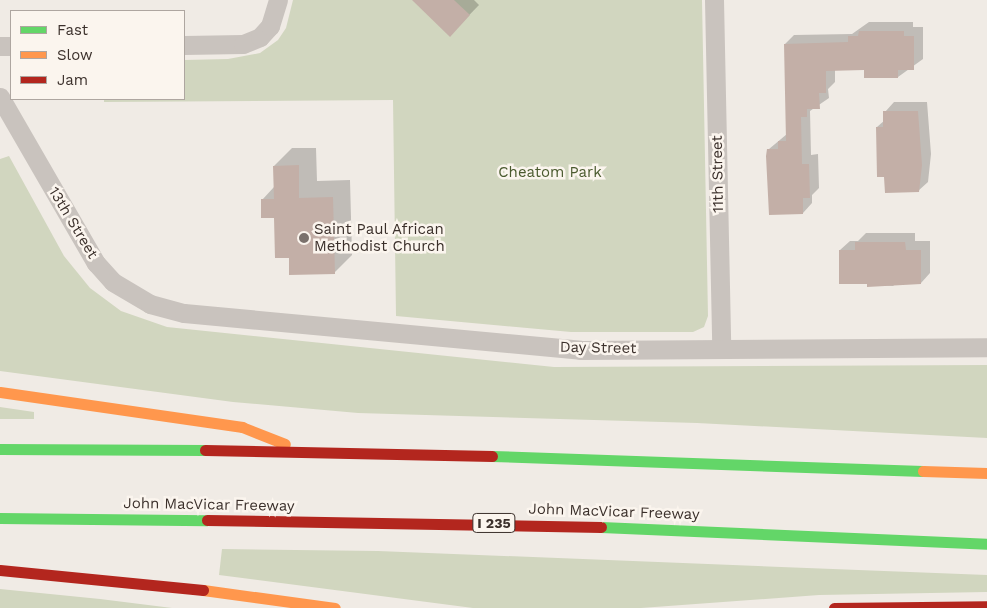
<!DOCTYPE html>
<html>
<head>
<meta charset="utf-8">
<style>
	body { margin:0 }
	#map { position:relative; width:987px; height:608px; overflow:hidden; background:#f0ebe5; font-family:"Work Sans",sans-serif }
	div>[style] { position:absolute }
	.green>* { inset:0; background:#d1d6bf }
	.shadow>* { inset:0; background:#0003 }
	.building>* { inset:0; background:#c3afa7 }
	.street>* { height:19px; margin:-9.5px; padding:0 9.5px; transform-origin:9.5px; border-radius:9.5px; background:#c9c3be }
	.fast>* { height:11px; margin:-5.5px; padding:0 5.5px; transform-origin:5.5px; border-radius:5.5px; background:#63d668 }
	.slow>* { height:11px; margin:-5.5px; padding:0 5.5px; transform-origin:5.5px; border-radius:5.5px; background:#ff974d }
	.jam>* { height:11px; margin:-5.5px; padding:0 5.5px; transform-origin:5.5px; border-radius:5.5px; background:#b3261e }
	.dots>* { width:14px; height:14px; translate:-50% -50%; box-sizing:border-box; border:2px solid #fbf5ee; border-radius:50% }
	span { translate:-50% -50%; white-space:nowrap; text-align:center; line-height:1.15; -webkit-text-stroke:5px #fbf5ee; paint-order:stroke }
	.shield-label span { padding:1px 4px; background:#fbf5ee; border:1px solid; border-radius:4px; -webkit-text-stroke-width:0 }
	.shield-label { font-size:14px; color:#3b302b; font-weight:700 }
	.park-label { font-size:15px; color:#4a5a2e }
	.street-label { font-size:15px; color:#3b302b }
	.poi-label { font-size:15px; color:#3b302b }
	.left { translate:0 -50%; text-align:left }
	.legend { position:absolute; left:10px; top:10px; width:175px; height:90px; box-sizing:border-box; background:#fbf5ee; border:1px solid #aea6a0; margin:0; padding:6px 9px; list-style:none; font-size:15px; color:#3b302b }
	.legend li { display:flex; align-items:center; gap:10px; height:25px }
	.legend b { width:25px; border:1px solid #aea6a0 }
</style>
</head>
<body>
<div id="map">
	<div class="green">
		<div style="clip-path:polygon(293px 0,702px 0,708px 316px,704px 327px,693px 332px,571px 332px,396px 316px,393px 100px,104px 102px,104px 99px,184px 99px,184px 60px,228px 59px,260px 53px,278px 40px,286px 28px)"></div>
		<div style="clip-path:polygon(9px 156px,64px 256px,90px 288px,121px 311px,167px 327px,554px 367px,987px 365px,987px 438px,697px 423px,358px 413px,233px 402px,0 371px,0 159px)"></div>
		<div style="clip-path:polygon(0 407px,34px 412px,34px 419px,0 419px)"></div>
		<div style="clip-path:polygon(222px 549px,378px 551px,987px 575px,987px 592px,819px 595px,641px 608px,473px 608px,219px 575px)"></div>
		<div style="clip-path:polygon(0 589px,100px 599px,172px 608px,0 608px)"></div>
	</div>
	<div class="shadow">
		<div style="clip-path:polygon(415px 0,474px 0,479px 5px,450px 35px)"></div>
		<div style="clip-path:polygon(869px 22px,913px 22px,913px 27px,923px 27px,923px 59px,898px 77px,865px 69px,835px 69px,835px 82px,828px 89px,829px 98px,810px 111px,811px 155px,818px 154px,819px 188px,812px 195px,812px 203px,803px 213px,770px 214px,769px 149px,787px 134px,785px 44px,794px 35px,852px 34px)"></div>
		<div style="clip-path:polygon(894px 102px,927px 102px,931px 154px,928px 182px,918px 191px,886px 176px,877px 127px,885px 120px,885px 112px)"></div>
		<div style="clip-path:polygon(292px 148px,316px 148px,317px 181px,350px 180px,352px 255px,334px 273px,290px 256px,275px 216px,262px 200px,274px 187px,274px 166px)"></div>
		<div style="clip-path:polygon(866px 233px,915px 233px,915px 241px,930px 241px,930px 273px,921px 283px,896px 283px,893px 286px,840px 282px,840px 250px,850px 241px,858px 241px)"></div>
	</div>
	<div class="building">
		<div style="clip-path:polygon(412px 0,454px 0,470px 15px,450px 37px)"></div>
		<div style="clip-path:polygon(859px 31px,904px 31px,904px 36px,914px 36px,914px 70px,898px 70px,898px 78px,864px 78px,864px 70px,826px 71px,826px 93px,819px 93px,820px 109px,807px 109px,807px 117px,801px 117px,802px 164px,809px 164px,810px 198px,803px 198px,803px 214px,769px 215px,766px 156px,767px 149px,778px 149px,778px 141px,786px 141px,784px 44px,848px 42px,848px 36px,858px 36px)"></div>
		<div style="clip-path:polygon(883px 111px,918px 111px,922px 165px,919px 192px,885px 193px,884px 177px,877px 177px,876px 127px,883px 127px)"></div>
		<div style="clip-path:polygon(299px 165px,299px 198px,333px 197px,335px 274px,289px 275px,289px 258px,275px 258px,274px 218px,261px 218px,261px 199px,274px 199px,273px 166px)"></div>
		<div style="clip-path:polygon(855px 242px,905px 242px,906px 250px,921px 250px,921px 284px,867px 287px,867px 284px,839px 284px,839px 250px,855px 250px)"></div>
	</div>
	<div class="street">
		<div style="left:714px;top:0;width:348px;rotate:88.8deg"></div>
		<div style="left:184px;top:45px;width:59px;rotate:-1deg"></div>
		<div style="left:243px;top:44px;width:18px;rotate:-22deg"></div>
		<div style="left:260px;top:37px;width:15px;rotate:-48deg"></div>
		<div style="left:270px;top:26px;width:27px;rotate:-73deg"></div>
		<div style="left:0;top:46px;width:11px"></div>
		<div style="left:0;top:97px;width:192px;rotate:60deg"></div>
		<div style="left:96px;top:263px;width:25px;rotate:48deg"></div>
		<div style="left:113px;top:282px;width:43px;rotate:30.7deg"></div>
		<div style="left:150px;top:304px;width:35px;rotate:15deg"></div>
		<div style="left:184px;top:313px;width:398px;rotate:5.3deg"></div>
		<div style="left:580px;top:350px;width:407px;rotate:-0.4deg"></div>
	</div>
	<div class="fast">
		<div style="left:0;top:449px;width:205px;rotate:0.3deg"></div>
		<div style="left:492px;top:456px;width:431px;rotate:2deg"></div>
		<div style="left:0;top:518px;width:207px;rotate:0.6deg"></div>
		<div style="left:601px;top:527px;width:386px;rotate:2.5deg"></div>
	</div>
	<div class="slow">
		<div style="left:0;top:392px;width:245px;rotate:8.2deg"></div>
		<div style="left:242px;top:427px;width:46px;rotate:21.6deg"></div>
		<div style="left:923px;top:471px;width:64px;rotate:1.8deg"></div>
		<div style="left:203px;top:590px;width:133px;rotate:7.8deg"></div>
	</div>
	<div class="jam">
		<div style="left:205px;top:450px;width:287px;rotate:1.2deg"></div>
		<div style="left:207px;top:520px;width:394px;rotate:1deg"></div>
		<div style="left:0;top:570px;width:204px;rotate:5.6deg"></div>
		<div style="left:834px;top:608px;width:153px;rotate:-0.7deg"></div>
	</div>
	<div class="dots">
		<div style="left:304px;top:238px;background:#7a716c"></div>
	</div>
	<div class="shield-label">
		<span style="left:494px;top:523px">I 235</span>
	</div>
	<div class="park-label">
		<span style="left:550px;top:173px">Cheatom Park</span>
	</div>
	<div class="street-label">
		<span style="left:718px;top:174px;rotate:-91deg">11th Street</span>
		<span style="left:73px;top:223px;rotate:59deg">13th Street</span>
		<span style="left:598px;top:348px;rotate:1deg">Day Street</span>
		<span style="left:209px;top:505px;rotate:1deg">John MacVicar Freeway</span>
		<span style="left:614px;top:512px;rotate:2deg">John MacVicar Freeway</span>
	</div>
	<div class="poi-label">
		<span class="left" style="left:314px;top:238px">Saint Paul African<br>Methodist Church</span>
	</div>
	<ul class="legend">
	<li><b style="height:6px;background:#63d668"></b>Fast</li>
	<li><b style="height:6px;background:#ff974d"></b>Slow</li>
	<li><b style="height:6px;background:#b3261e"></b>Jam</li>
	</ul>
</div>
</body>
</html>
